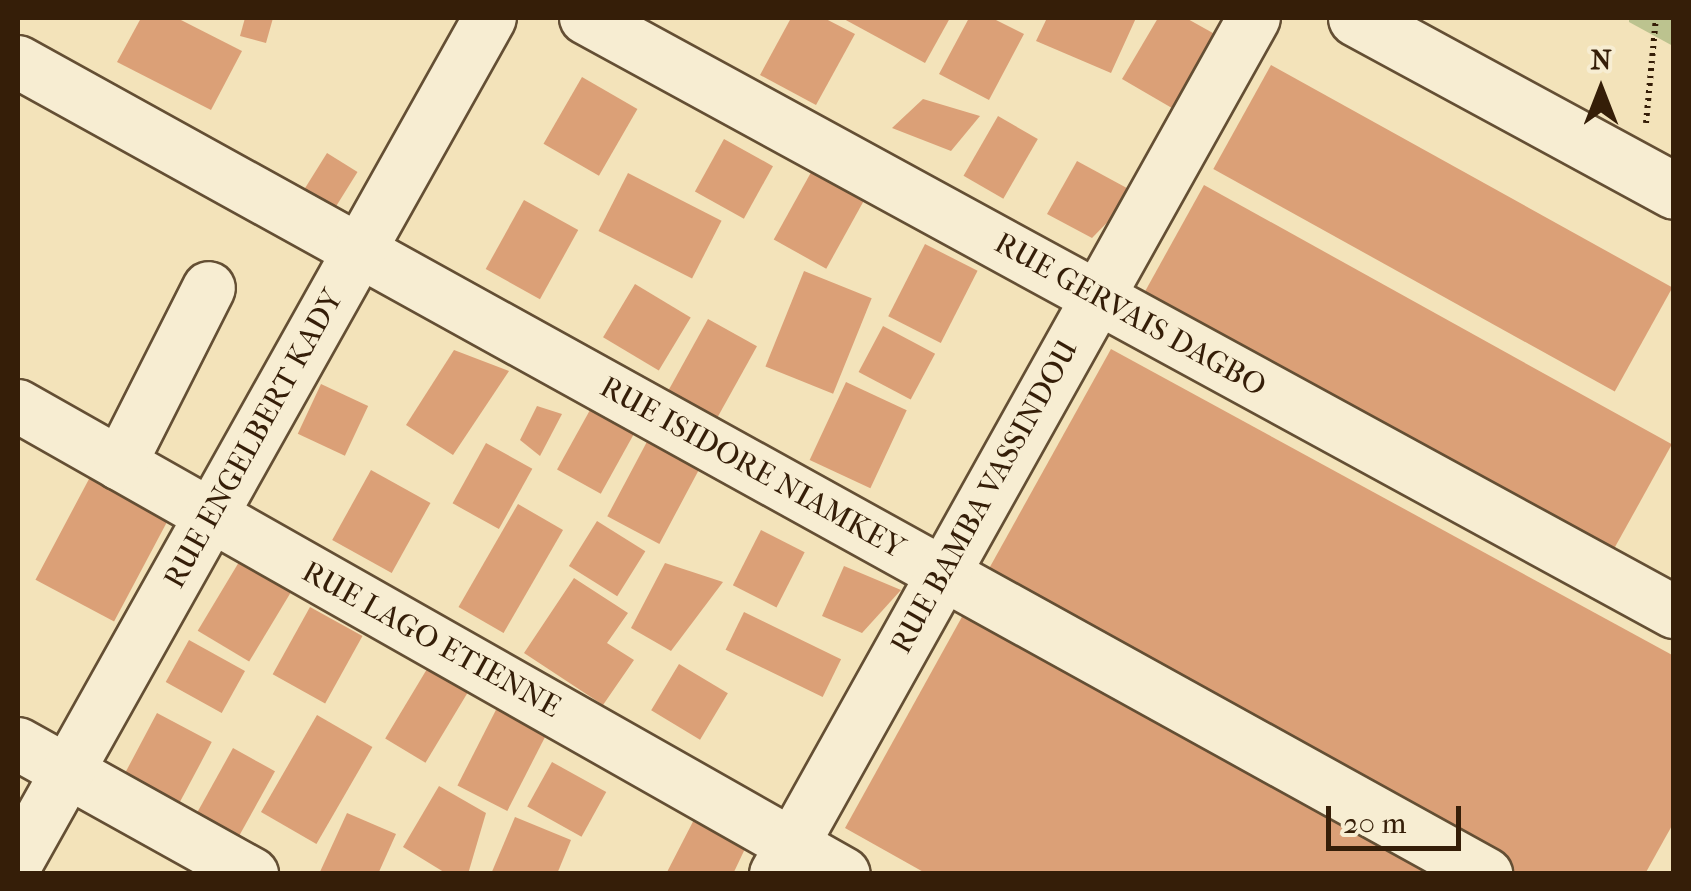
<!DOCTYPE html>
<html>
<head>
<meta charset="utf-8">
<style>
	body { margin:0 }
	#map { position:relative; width:1691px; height:891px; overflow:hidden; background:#f3e3ba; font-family:"IM FELL French Canon",serif }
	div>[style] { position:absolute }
	.green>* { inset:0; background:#bcc38f }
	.building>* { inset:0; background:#dba077; transform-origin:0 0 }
	.path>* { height:6px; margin-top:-3px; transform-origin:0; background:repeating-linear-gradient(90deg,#351e08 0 2.5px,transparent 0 7.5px) }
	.roads { filter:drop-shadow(2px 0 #644f34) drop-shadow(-2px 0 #644f34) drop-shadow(0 2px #644f34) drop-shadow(0 -2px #644f34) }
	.street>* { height:52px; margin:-26px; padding:0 26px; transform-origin:26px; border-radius:26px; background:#f7edd2 }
	.secondary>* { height:55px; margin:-27.5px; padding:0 27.5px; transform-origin:27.5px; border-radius:27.5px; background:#f7edd2 }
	span { translate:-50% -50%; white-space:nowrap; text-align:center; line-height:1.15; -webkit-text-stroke:8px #f7edd2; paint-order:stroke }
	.street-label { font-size:30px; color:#351e08 }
	.frame { position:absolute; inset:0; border:20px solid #351e08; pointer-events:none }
	.north { position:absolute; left:1551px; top:40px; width:100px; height:100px; -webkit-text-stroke:8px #f7edd2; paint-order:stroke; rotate:0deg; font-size:28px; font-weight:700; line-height:40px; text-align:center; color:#351e08 }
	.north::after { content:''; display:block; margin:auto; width:35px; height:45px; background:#351e08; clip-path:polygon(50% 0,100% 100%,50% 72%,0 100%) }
	.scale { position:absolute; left:1326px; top:806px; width:135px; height:45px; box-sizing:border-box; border:5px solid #351e08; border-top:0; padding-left:12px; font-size:30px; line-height:35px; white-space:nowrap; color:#351e08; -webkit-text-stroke:8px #f7edd2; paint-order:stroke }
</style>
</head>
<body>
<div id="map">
	<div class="green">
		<div style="clip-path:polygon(1629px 18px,1673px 18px,1673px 46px,1629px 22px)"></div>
	</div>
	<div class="building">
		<div style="clip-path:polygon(141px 18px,177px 18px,242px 51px,211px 110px,117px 62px)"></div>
		<div style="clip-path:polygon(245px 18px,273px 18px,266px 43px,240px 36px)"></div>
		<div style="clip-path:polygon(791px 18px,824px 18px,855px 34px,816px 105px,760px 75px)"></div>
		<div style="clip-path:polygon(842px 18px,950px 18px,925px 63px)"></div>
		<div style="clip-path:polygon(969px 18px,992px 18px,1024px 34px,989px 100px,939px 74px)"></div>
		<div style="clip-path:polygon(1047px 18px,1136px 18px,1111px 73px,1036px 41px)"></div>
		<div style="clip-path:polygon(1158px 18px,1186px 18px,1220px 37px,1177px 111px,1122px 79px)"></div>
		<div style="left:1271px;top:65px;width:459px;height:119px;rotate:29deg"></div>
		<div style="left:582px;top:77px;width:64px;height:77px;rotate:30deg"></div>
		<div style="clip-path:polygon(923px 99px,980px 116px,951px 151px,892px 128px)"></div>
		<div style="left:998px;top:116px;width:46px;height:69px;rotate:30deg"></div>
		<div style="left:724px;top:139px;width:56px;height:60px;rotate:29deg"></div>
		<div style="left:327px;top:153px;width:36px;height:46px;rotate:32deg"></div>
		<div style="clip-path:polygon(1077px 161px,1136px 193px,1092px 238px,1047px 214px)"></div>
		<div style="left:814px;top:167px;width:60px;height:83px;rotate:29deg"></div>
		<div style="left:628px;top:173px;width:105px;height:65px;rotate:27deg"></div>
		<div style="left:1204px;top:185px;width:535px;height:124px;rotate:29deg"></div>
		<div style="left:524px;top:200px;width:62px;height:79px;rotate:29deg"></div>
		<div style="left:925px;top:244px;width:59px;height:81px;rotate:27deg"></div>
		<div style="left:804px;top:271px;width:73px;height:103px;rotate:22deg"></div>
		<div style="left:635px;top:284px;width:65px;height:62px;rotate:31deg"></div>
		<div style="left:708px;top:319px;width:56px;height:90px;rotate:29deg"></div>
		<div style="left:883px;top:326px;width:59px;height:52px;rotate:28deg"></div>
		<div style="clip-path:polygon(1111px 349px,1674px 656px,1674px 822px,1645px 874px,1512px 874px,981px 583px)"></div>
		<div style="clip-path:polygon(454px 350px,509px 371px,453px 455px,406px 425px)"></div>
		<div style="left:846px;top:382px;width:67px;height:86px;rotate:25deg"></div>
		<div style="left:321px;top:384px;width:52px;height:55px;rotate:25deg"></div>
		<div style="clip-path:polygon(537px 406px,562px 414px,540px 456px,520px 440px)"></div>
		<div style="left:590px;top:410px;width:50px;height:68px;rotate:29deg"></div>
		<div style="left:650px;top:436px;width:59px;height:91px;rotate:28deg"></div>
		<div style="left:486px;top:443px;width:53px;height:69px;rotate:29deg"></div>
		<div style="left:97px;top:464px;width:89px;height:131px;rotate:28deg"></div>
		<div style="left:371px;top:470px;width:68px;height:80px;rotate:29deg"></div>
		<div style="left:518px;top:504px;width:52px;height:119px;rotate:30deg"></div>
		<div style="left:597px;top:521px;width:57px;height:53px;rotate:32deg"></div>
		<div style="left:761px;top:530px;width:49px;height:62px;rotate:27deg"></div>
		<div style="left:242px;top:557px;width:60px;height:86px;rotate:31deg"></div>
		<div style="clip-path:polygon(665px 563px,723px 582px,671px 651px,631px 628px)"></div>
		<div style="clip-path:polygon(844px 566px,901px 590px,862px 633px,822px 616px)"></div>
		<div style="clip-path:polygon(574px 578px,628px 613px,607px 643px,634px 660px,603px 705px,524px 653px)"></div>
		<div style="left:310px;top:607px;width:60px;height:77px;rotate:29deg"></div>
		<div style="left:744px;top:612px;width:108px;height:42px;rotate:26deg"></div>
		<div style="clip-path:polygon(963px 615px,1438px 874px,927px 874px,845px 828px)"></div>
		<div style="left:189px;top:640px;width:64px;height:48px;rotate:29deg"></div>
		<div style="left:430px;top:664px;width:47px;height:87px;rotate:31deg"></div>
		<div style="left:679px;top:664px;width:57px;height:54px;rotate:31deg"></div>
		<div style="left:501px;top:700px;width:56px;height:96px;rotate:27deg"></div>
		<div style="left:157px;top:713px;width:62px;height:69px;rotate:28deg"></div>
		<div style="left:317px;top:715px;width:64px;height:112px;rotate:30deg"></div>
		<div style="left:233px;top:748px;width:48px;height:85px;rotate:29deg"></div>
		<div style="left:552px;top:762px;width:62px;height:51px;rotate:29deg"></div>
		<div style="clip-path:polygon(439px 786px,486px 813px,468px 874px,447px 874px,403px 847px)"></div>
		<div style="clip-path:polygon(700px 808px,752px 834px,733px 874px,666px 874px)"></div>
		<div style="clip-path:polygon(347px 813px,396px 834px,378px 874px,319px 874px)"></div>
		<div style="clip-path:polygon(515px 817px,571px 840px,557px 874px,491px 874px)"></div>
	</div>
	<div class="path">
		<div style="left:1646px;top:123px;width:105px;rotate:-84.6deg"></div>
	</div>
	<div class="roads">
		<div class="street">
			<div style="left:586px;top:18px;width:1240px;rotate:28.63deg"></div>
			<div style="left:18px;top:62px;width:1678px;rotate:28.95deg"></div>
			<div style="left:18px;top:406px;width:949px;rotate:29.54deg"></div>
			<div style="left:120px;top:464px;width:197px;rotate:-63.2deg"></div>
			<div style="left:18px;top:744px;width:268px;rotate:29.1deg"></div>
			<div style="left:18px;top:860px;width:965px;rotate:-60.73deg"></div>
			<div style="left:776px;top:874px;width:980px;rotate:-60.82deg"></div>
		</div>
		<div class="secondary">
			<div style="left:1356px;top:18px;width:362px;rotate:28.5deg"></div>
		</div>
	</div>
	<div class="street-label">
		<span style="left:1130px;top:315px;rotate:29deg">RUE GERVAIS DAGBO</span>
		<span style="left:254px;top:439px;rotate:-61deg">RUE ENGELBERT KADY</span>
		<span style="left:752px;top:468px;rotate:29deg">RUE ISIDORE NIAMKEY</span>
		<span style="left:985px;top:497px;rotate:-61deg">RUE BAMBA VASSINDOU</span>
		<span style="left:431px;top:640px;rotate:29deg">RUE LAGO ETIENNE</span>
	</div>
	<div class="frame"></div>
	<div class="north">N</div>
	<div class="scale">20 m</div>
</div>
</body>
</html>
